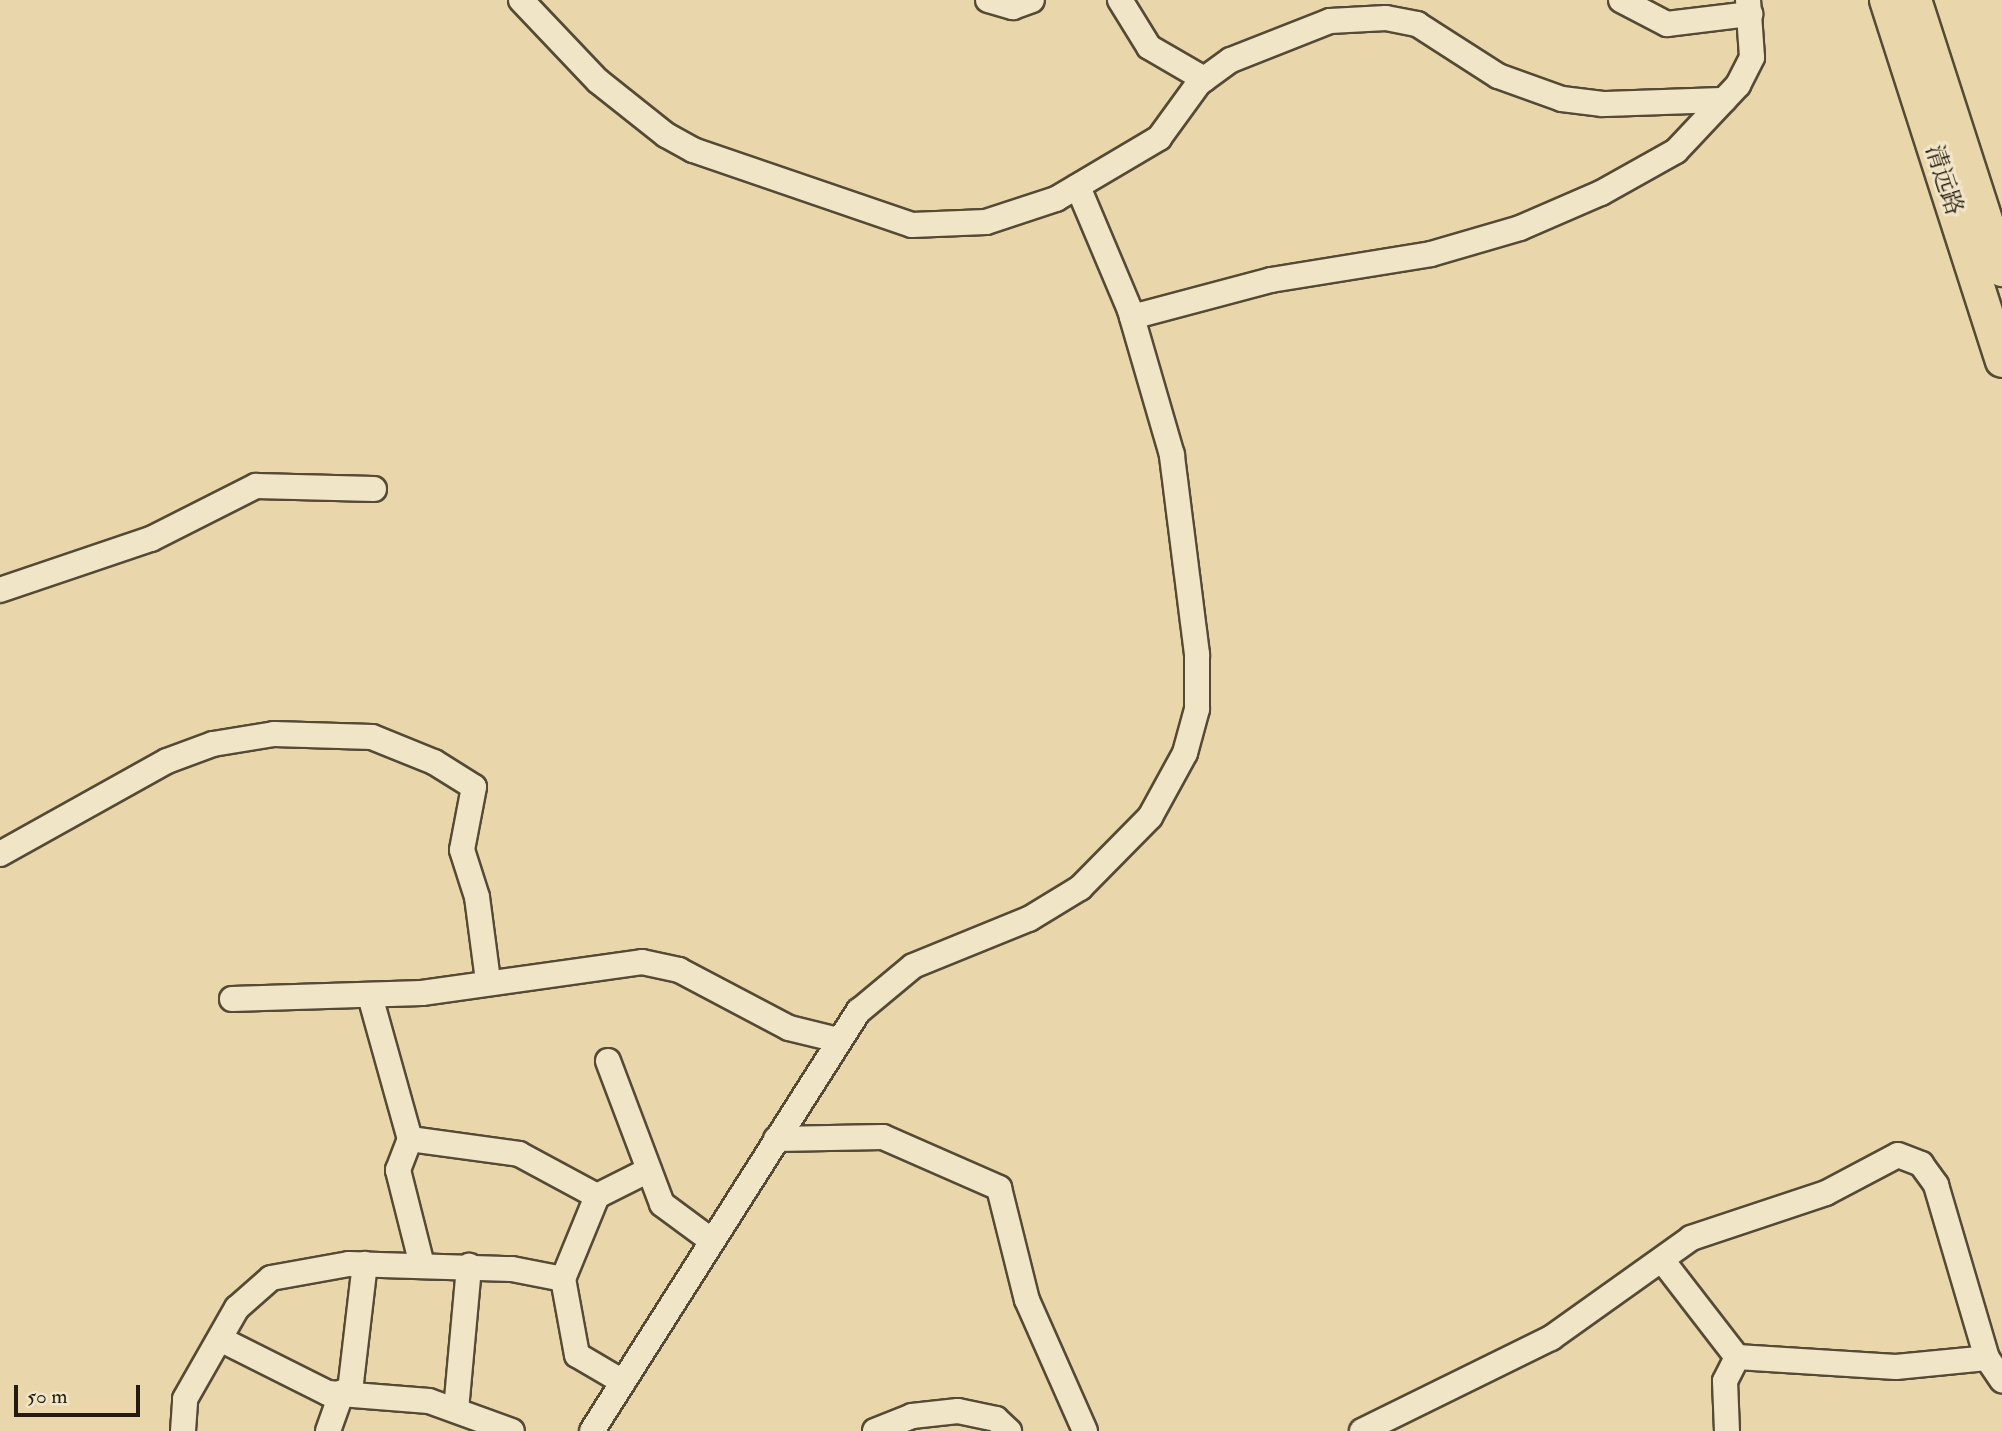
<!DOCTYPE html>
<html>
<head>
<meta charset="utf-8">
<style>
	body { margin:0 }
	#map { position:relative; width:2002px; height:1431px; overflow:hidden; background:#e9d7ab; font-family:"IM FELL Double Pica","Noto Serif SC",serif }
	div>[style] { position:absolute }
	.roads { filter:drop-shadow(2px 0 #554a35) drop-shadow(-2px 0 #554a35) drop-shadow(0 2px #554a35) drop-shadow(0 -2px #554a35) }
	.minor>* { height:24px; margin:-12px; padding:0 12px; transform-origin:12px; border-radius:12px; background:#f1e5c8 }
	.major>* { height:32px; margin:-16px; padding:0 16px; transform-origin:16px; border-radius:16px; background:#e9d7ab }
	span { translate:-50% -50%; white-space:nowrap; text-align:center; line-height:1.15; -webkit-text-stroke:6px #f1e5c8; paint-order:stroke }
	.street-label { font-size:24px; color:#241b0e }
	.scale { position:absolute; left:14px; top:1385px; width:126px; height:32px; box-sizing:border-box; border:4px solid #241b0e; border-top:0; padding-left:9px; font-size:21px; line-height:24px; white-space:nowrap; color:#241b0e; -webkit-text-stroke:5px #f1e5c8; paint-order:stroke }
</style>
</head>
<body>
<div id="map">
	<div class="roads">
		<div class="minor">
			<div style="left:521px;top:0;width:112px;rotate:46.5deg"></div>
			<div style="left:598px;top:81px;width:87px;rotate:38.5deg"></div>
			<div style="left:666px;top:135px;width:31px;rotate:29deg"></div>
			<div style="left:693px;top:150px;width:231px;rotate:18.9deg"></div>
			<div style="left:912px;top:225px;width:74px;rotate:-2.3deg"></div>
			<div style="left:986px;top:222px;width:74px;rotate:-18.2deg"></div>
			<div style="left:1056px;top:199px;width:120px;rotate:-30.6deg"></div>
			<div style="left:1159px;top:138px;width:68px;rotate:-54deg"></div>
			<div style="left:1199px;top:83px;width:39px;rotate:-36deg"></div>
			<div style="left:1231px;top:60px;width:106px;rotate:-21.5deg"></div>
			<div style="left:1330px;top:21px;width:56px;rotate:-3.1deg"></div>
			<div style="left:1386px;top:18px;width:32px;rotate:11deg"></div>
			<div style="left:1417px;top:24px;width:96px;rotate:32.7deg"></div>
			<div style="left:1498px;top:76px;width:68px;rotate:19.8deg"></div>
			<div style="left:1562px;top:99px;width:41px;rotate:7deg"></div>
			<div style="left:1603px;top:104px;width:121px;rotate:-1.9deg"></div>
			<div style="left:988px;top:0;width:26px;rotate:16deg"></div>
			<div style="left:1013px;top:7px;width:20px;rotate:-20deg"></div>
			<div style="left:1120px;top:0;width:55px;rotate:58.3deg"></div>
			<div style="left:1149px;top:47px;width:64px;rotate:30.2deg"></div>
			<div style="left:1621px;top:0;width:52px;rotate:27.6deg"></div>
			<div style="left:1667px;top:24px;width:84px;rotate:-6.9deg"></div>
			<div style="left:1132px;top:317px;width:144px;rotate:-14.9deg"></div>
			<div style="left:1271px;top:280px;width:162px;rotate:-9.2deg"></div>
			<div style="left:1431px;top:254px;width:93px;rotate:-16.3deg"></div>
			<div style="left:1520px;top:228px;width:88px;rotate:-23.4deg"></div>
			<div style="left:1601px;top:193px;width:86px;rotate:-29.2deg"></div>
			<div style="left:1676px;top:151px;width:91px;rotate:-46.8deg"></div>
			<div style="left:1738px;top:85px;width:31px;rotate:-63deg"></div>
			<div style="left:1752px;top:57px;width:57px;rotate:-94deg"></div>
			<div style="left:0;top:590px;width:159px;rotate:-18.7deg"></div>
			<div style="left:151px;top:539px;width:118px;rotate:-26.8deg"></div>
			<div style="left:256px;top:486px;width:118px;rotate:1.5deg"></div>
			<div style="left:0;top:854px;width:191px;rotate:-29.1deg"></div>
			<div style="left:167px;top:761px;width:49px;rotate:-20.3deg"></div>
			<div style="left:213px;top:744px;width:62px;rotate:-9.3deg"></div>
			<div style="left:274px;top:734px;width:98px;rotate:1.8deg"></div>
			<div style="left:372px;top:737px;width:67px;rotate:22deg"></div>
			<div style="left:434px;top:762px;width:47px;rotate:32deg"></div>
			<div style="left:474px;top:787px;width:64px;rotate:100.8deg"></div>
			<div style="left:462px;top:850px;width:49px;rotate:72.3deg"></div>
			<div style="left:477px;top:897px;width:85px;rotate:82.5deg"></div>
			<div style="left:370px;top:996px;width:148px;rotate:74.4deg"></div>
			<div style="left:232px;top:999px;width:190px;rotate:-1.8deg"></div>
			<div style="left:422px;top:993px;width:222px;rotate:-8deg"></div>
			<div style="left:642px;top:962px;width:38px;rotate:12deg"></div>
			<div style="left:679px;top:970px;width:124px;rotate:27.8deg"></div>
			<div style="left:789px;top:1028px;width:50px;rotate:13.8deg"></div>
			<div style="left:608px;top:1061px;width:153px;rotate:69.3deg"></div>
			<div style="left:662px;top:1204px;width:62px;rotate:36.5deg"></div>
			<div style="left:776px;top:1139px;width:107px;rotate:-1.1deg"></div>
			<div style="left:883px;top:1137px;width:127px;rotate:23.7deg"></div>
			<div style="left:999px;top:1188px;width:115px;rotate:76deg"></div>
			<div style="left:1027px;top:1300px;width:143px;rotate:66.1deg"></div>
			<div style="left:1662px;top:1260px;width:123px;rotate:52.3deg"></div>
			<div style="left:1737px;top:1357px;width:159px;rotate:3.6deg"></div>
			<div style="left:1896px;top:1367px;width:91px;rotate:-5.6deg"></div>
			<div style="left:422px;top:1265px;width:98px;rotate:-104.2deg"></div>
			<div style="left:398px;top:1170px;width:33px;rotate:-69deg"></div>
			<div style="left:410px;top:1139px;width:110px;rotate:7.8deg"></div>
			<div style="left:519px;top:1154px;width:89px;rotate:28.3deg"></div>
			<div style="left:220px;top:1339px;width:121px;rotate:26.6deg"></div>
			<div style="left:328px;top:1393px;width:101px;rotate:4.5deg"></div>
			<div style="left:429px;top:1401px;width:88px;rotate:19.9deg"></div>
			<div style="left:623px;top:1382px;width:53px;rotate:-149.6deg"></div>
			<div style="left:577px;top:1355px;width:77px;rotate:-100.4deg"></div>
			<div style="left:563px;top:1279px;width:90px;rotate:-67.7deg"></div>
			<div style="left:597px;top:1196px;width:58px;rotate:-26.6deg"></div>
			<div style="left:350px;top:1391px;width:128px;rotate:-83.3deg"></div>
			<div style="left:456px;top:1410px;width:145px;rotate:-84.8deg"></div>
			<div style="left:183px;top:1431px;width:32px;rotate:-86deg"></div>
			<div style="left:185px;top:1399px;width:105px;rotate:-60.3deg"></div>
			<div style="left:237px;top:1308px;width:45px;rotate:-41.4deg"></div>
			<div style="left:271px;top:1278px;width:79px;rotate:-10.2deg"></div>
			<div style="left:349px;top:1264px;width:163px;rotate:1.8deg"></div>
			<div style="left:512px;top:1269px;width:52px;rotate:11.1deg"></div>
			<div style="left:328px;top:1431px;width:41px;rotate:-70.3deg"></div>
			<div style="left:592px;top:1431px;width:498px;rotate:-57.6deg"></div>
			<div style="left:859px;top:1011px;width:70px;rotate:-39.8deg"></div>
			<div style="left:913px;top:966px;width:125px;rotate:-22.1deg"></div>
			<div style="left:1029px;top:919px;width:60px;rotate:-31.3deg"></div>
			<div style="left:1080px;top:888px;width:100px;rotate:-45.4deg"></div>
			<div style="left:1150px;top:817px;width:73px;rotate:-61.3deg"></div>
			<div style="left:1185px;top:753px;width:46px;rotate:-74.7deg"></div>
			<div style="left:1197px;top:709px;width:55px;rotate:-90deg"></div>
			<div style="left:1197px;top:654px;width:201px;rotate:-97.2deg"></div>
			<div style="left:1172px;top:455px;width:151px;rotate:-106.2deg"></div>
			<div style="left:1130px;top:310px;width:134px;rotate:-112.9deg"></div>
			<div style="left:875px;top:1431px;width:40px;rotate:-22deg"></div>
			<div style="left:912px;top:1416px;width:46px;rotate:-6.2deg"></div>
			<div style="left:958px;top:1411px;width:39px;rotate:12deg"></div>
			<div style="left:996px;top:1419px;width:18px;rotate:43deg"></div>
			<div style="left:1362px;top:1431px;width:211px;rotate:-26.2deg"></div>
			<div style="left:1551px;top:1338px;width:172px;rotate:-35.5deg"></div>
			<div style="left:1691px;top:1238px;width:142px;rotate:-18.4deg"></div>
			<div style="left:1826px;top:1193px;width:81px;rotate:-27.8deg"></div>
			<div style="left:1898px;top:1155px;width:25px;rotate:21deg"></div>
			<div style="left:1921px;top:1164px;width:26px;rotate:54deg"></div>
			<div style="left:1936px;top:1185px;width:180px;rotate:73.6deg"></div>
			<div style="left:1987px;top:1358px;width:27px;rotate:56deg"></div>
			<div style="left:1727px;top:1431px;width:50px;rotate:-92.3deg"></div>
			<div style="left:1725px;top:1381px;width:27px;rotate:-63deg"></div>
		</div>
		<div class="major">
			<div style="left:1886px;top:0;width:379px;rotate:72.2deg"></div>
			<div style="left:1915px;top:0;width:284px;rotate:72.1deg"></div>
		</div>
	</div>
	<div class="street-label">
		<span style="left:1944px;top:180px;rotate:72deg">清远路</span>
	</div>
	<div class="scale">50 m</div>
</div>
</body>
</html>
